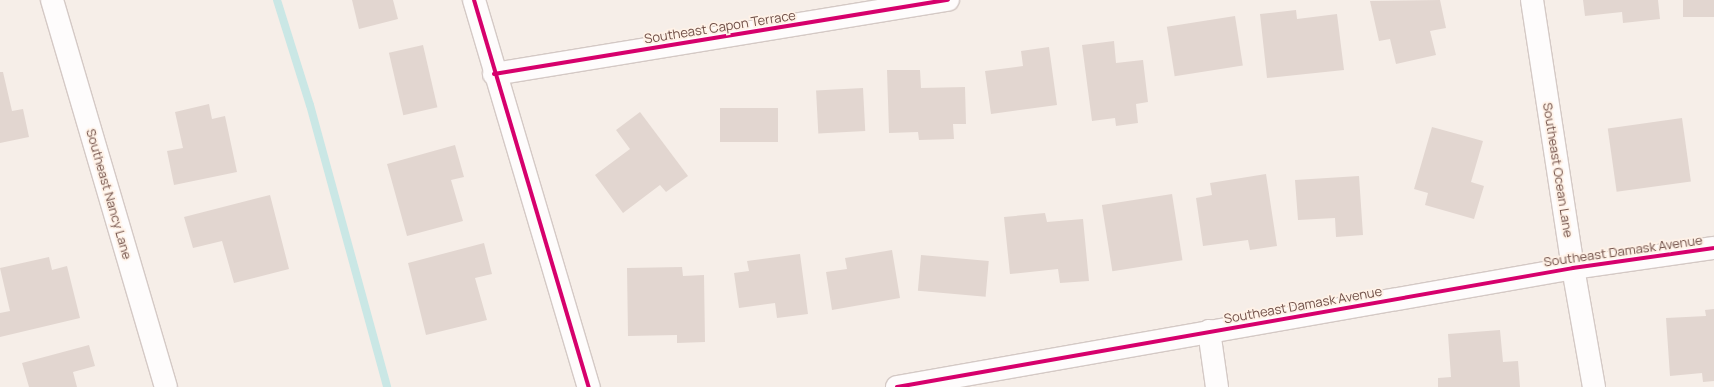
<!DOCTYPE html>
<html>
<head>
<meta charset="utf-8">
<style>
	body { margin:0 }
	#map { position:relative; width:1714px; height:387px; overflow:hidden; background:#f6eee8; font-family:Manrope,sans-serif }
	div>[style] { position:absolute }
	.stream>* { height:8px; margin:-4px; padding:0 4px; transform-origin:4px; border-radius:4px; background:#cae7e5 }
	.building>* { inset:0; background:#e2d6d0; transform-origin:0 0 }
	.roads { filter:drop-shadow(1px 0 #d4c9c5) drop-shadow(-1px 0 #d4c9c5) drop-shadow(0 1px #d4c9c5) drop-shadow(0 -1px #d4c9c5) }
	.minor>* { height:22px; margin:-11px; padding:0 11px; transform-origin:11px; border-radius:11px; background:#fefcfc }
	.cycleway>* { height:4px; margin:-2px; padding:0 2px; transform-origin:2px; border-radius:2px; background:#d6006c }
	span { translate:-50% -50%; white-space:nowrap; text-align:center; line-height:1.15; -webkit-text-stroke:3.5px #fff2e7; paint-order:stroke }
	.street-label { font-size:13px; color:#725149 }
</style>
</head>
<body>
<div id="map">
	<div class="stream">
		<div style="left:277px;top:0;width:110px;rotate:72.6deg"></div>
		<div style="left:310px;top:105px;width:292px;rotate:74.7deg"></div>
	</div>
	<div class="building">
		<div style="clip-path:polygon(352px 0,393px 0,398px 19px,359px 29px)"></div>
		<div style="clip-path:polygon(1440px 0,1446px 28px,1430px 31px,1436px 55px,1396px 64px,1390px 39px,1379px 41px,1370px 1px)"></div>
		<div style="clip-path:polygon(1583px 0,1658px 0,1660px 19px,1623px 23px,1622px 12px,1585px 16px)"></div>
		<div style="left:1683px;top:0;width:31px;height:17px"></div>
		<div style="clip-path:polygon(1296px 10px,1297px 19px,1337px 14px,1344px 70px,1267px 78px,1260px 14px)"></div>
		<div style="left:1235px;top:16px;width:50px;height:69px;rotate:81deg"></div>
		<div style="clip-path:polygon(1114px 41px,1116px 63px,1143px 60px,1148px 102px,1136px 104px,1138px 123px,1116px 126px,1115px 118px,1092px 121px,1082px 45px)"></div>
		<div style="left:423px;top:45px;width:64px;height:35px;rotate:77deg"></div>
		<div style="clip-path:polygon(1049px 47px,1057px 105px,991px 114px,985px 71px,1023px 66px,1021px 51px)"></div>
		<div style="clip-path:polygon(887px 70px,920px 70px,921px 88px,965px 87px,966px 124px,953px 124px,954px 139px,919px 140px,918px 132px,889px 133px)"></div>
		<div style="clip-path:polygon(0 72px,3px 72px,12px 111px,23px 109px,29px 137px,0 143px)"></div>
		<div style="left:863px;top:88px;width:43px;height:47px;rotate:87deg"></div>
		<div style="clip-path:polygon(209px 104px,212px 119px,225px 116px,237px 172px,174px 185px,167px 151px,183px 148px,175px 112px)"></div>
		<div style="left:720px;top:108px;width:58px;height:34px"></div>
		<div style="clip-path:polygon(640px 112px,688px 176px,666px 192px,660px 185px,623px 213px,595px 175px,630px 149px,616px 130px)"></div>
		<div style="left:1682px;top:118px;width:64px;height:75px;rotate:82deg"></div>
		<div style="clip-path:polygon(1432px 127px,1483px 141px,1471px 182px,1484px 186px,1474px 219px,1425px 205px,1428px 193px,1414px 189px)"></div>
		<div style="clip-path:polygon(455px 145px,464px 177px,451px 180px,463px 221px,407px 236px,387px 164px)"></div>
		<div style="clip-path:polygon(1266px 174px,1277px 246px,1250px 250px,1248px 240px,1203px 246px,1196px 198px,1212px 195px,1210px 183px)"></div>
		<div style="clip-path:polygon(1359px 176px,1363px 235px,1336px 237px,1335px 218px,1298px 220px,1295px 180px)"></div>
		<div style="left:1172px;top:194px;width:67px;height:71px;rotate:81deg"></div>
		<div style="clip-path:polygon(270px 195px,289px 269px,234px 283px,222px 241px,193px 248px,184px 217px)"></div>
		<div style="clip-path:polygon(1045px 213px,1047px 222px,1083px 219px,1089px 281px,1060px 283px,1058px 269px,1010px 274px,1004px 217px)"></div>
		<div style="clip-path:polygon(484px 243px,492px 274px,475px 278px,487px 320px,426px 335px,408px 263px)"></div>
		<div style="clip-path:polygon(892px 250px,900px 298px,832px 310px,826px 272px,847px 269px,845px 258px)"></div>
		<div style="clip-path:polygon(800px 254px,808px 314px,777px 318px,775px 303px,739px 308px,734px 273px,749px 271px,747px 261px)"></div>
		<div style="left:921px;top:255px;width:68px;height:36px;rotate:5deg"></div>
		<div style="clip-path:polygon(49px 257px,52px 270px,67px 266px,80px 318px,0 337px,0 313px,10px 311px,0 268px)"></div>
		<div style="clip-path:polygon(682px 267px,683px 276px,704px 275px,705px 342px,677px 343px,677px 335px,628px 336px,627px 268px)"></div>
		<div style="clip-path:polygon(1714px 309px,1714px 381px,1703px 382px,1702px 373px,1670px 376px,1666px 318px,1706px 316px,1705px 310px)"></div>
		<div style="clip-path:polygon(1500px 330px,1503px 362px,1518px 361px,1520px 387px,1438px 387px,1438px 378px,1451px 377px,1448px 334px)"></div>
		<div style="clip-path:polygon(89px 345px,95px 366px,73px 372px,77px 387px,29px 387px,22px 363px)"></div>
	</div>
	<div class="roads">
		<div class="minor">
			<div style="left:52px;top:0;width:403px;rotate:73.6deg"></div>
			<div style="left:474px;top:0;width:404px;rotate:73.5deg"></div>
			<div style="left:1532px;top:0;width:271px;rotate:81.3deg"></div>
			<div style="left:1573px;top:268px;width:121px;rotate:80deg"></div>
			<div style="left:494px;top:74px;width:460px;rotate:-9.3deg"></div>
			<div style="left:1209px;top:331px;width:57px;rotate:81.9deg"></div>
			<div style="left:897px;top:387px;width:686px;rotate:-9.98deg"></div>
			<div style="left:1573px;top:268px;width:142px;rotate:-8.1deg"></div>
		</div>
	</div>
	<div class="cycleway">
		<div style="left:474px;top:0;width:404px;rotate:73.5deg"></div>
		<div style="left:494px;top:74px;width:460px;rotate:-9.3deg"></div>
		<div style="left:897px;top:387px;width:686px;rotate:-9.98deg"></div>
		<div style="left:1573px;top:268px;width:142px;rotate:-8.1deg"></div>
	</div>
	<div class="street-label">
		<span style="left:720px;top:27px;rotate:-9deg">Southeast Capon Terrace</span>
		<span style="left:1558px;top:170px;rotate:81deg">Southeast Ocean Lane</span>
		<span style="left:109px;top:194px;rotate:74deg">Southeast Nancy Lane</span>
		<span style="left:1623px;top:251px;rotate:-8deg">Southeast Damask Avenue</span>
		<span style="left:1303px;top:305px;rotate:-10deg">Southeast Damask Avenue</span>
	</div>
</div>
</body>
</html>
